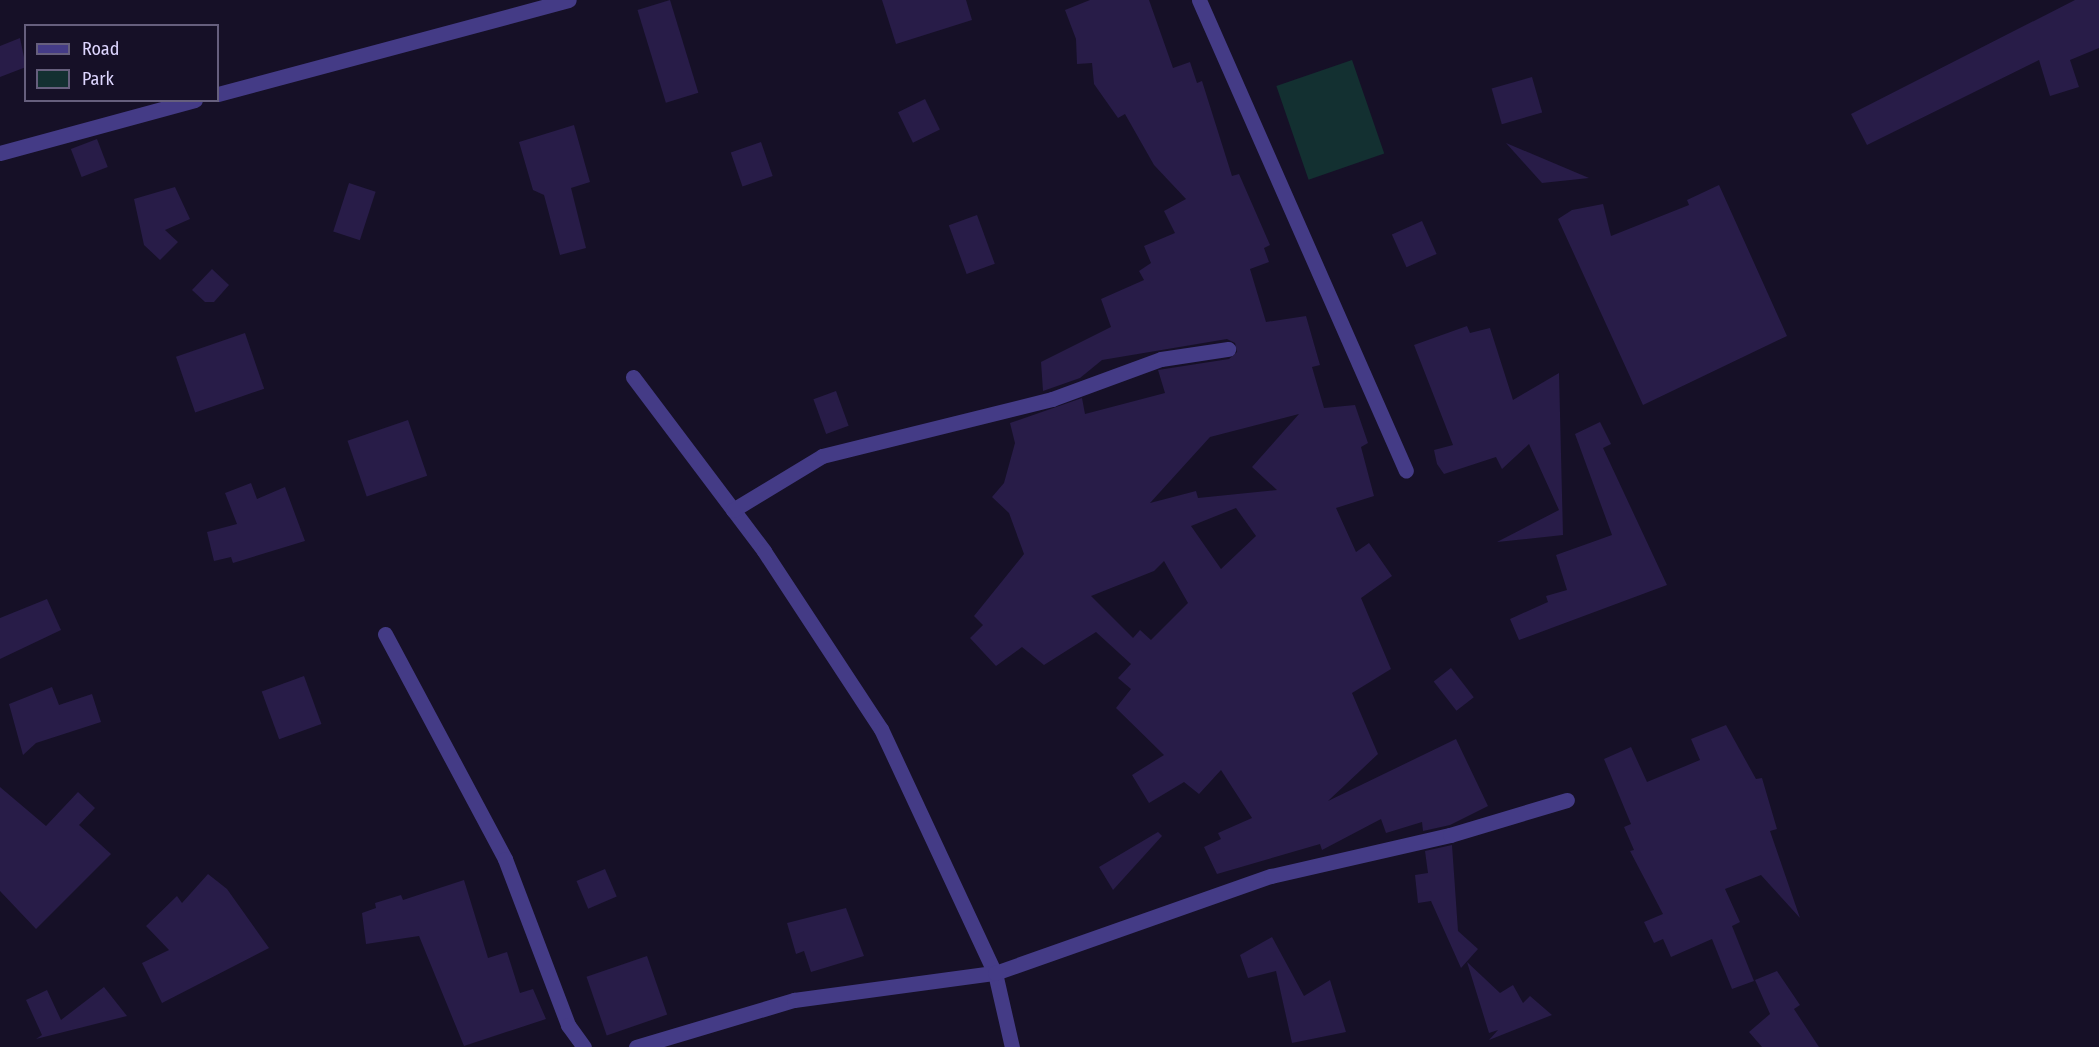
<!DOCTYPE html>
<html>
<head>
<meta charset="utf-8">
<style>
	body { margin:0 }
	#map { position:relative; width:2099px; height:1047px; overflow:hidden; background:#161027; font-family:"Fira Sans Condensed",sans-serif }
	div>[style] { position:absolute }
	.green>* { inset:0; background:#133031; transform-origin:0 0 }
	.building>* { inset:0; background:#281c48; transform-origin:0 0 }
	.minor>* { height:15px; margin:-7.5px; padding:0 7.5px; transform-origin:7.5px; border-radius:7.5px; background:#443b86 }
	span { translate:-50% -50%; white-space:nowrap; text-align:center; line-height:1.15; -webkit-text-stroke:6px #161027; paint-order:stroke }
	.legend { position:absolute; left:24px; top:24px; width:195px; height:78px; box-sizing:border-box; background:#161027; border:2px solid #665f7d; margin:0; padding:8px 10px; list-style:none; font-size:18px; color:#ded6ff }
	.legend li { display:flex; align-items:center; gap:12px; height:30px }
	.legend b { width:30px; border:2px solid #665f7d }
</style>
</head>
<body>
<div id="map">
	<div class="green">
		<div style="left:1352px;top:60px;width:99px;height:80px;rotate:71deg"></div>
	</div>
	<div class="building">
		<div style="left:670px;top:0;width:97px;height:34px;rotate:73deg"></div>
		<div style="clip-path:polygon(882px 0,966px 0,972px 20px,896px 44px)"></div>
		<div style="clip-path:polygon(evenodd,1090px 0,1149px 0,1173px 68px,1190px 62px,1197px 83px,1202px 81px,1232px 176px,1239px 174px,1270px 245px,1264px 248px,1269px 262px,1250px 269px,1266px 322px,1306px 316px,1320px 365px,1312px 367px,1324px 408px,1355px 405px,1368px 443px,1361px 447px,1374px 496px,1336px 508px,1356px 552px,1369px 543px,1392px 576px,1361px 598px,1391px 669px,1352px 693px,1378px 754px,1328px 801px,1456px 739px,1488px 806px,1450px 825px,1423px 831px,1422px 822px,1386px 833px,1381px 819px,1322px 850px,1320px 844px,1217px 874px,1204px 847px,1221px 839px,1218px 833px,1252px 818px,1221px 770px,1199px 794px,1184px 782px,1149px 803px,1132px 775px,1164px 755px,1116px 708px,1131px 689px,1118px 678px,1131px 664px,1096px 632px,1044px 665px,1022px 647px,996px 666px,970px 638px,983px 625px,974px 616px,1024px 554px,1009px 513px,992px 497px,1004px 483px,1015px 443px,1010px 423px,1082px 398px,1085px 414px,1165px 393px,1158px 370px,1229px 359px,1237px 352px,1235px 343px,1227px 339px,1102px 360px,1080px 378px,1043px 391px,1041px 362px,1111px 327px,1101px 299px,1144px 280px,1139px 271px,1151px 263px,1144px 246px,1175px 233px,1164px 211px,1186px 199px,1154px 165px,1125px 114px,1118px 118px,1094px 84px,1092px 63px,1077px 64px,1076px 39px,1065px 10px,1090px 0,1299px 414px,1252px 467px,1277px 490px,1198px 498px,1196px 491px,1150px 503px,1210px 437px,1299px 414px,1090px 0,1236px 508px,1256px 536px,1221px 569px,1191px 526px,1236px 508px,1090px 0,1164px 561px,1188px 603px,1151px 640px,1140px 630px,1133px 638px,1091px 596px,1154px 571px,1164px 561px)"></div>
		<div style="clip-path:polygon(2075px 0,2099px 0,2099px 48px,2070px 60px,2079px 87px,2050px 96px,2039px 60px,1867px 145px,1851px 114px)"></div>
		<div style="clip-path:polygon(20px 38px,26px 67px,0 77px,0 46px)"></div>
		<div style="left:1532px;top:77px;width:37px;height:42px;rotate:74deg"></div>
		<div style="left:925px;top:99px;width:34px;height:30px;rotate:64deg"></div>
		<div style="clip-path:polygon(574px 125px,590px 182px,571px 188px,586px 248px,560px 255px,544px 195px,533px 190px,519px 142px)"></div>
		<div style="left:97px;top:139px;width:30px;height:28px;rotate:69deg"></div>
		<div style="left:761px;top:142px;width:36px;height:32px;rotate:71deg"></div>
		<div style="clip-path:polygon(1506px 143px,1589px 178px,1542px 183px)"></div>
		<div style="left:349px;top:183px;width:28px;height:51px;rotate:18deg"></div>
		<div style="clip-path:polygon(1719px 185px,1787px 336px,1643px 405px,1558px 219px,1572px 210px,1603px 204px,1611px 236px,1689px 205px,1687px 200px)"></div>
		<div style="clip-path:polygon(175px 187px,190px 219px,165px 230px,178px 242px,160px 260px,144px 245px,134px 199px)"></div>
		<div style="left:977px;top:215px;width:52px;height:30px;rotate:70deg"></div>
		<div style="left:1422px;top:221px;width:36px;height:33px;rotate:66deg"></div>
		<div style="clip-path:polygon(212px 269px,229px 285px,214px 302px,205px 302px,192px 290px)"></div>
		<div style="clip-path:polygon(1467px 326px,1470px 333px,1490px 328px,1513px 400px,1559px 373px,1563px 535px,1497px 542px,1559px 510px,1529px 444px,1502px 469px,1496px 457px,1444px 474px,1437px 464px,1434px 450px,1453px 445px,1414px 345px)"></div>
		<div style="left:245px;top:333px;width:59px;height:73px;rotate:71deg"></div>
		<div style="left:836px;top:391px;width:37px;height:24px;rotate:70deg"></div>
		<div style="left:408px;top:420px;width:59px;height:64px;rotate:71deg"></div>
		<div style="clip-path:polygon(1600px 422px,1611px 444px,1603px 448px,1667px 585px,1519px 640px,1510px 619px,1548px 602px,1546px 596px,1567px 590px,1556px 555px,1612px 535px,1575px 434px)"></div>
		<div style="clip-path:polygon(251px 483px,257px 499px,285px 487px,305px 541px,233px 563px,231px 557px,214px 561px,207px 532px,237px 524px,225px 493px)"></div>
		<div style="clip-path:polygon(47px 599px,61px 630px,0 659px,0 618px)"></div>
		<div style="left:1451px;top:668px;width:37px;height:22px;rotate:52deg"></div>
		<div style="left:304px;top:676px;width:51px;height:45px;rotate:70deg"></div>
		<div style="clip-path:polygon(52px 687px,59px 705px,92px 694px,101px 722px,36px 743px,23px 755px,9px 704px)"></div>
		<div style="clip-path:polygon(1726px 725px,1756px 779px,1762px 778px,1777px 829px,1770px 831px,1800px 918px,1761px 875px,1725px 889px,1740px 922px,1732px 926px,1754px 981px,1732px 989px,1712px 939px,1671px 957px,1663px 939px,1654px 943px,1644px 922px,1663px 914px,1630px 851px,1634px 850px,1624px 827px,1631px 824px,1604px 759px,1631px 747px,1647px 782px,1700px 760px,1691px 739px)"></div>
		<div style="clip-path:polygon(0 787px,46px 826px,78px 792px,95px 808px,79px 825px,111px 854px,36px 929px,0 891px)"></div>
		<div style="clip-path:polygon(1158px 832px,1162px 836px,1113px 890px,1099px 867px)"></div>
		<div style="clip-path:polygon(1452px 845px,1458px 931px,1478px 949px,1461px 968px,1431px 901px,1418px 903px,1415px 875px,1428px 873px,1425px 851px)"></div>
		<div style="left:605px;top:869px;width:30px;height:31px;rotate:67deg"></div>
		<div style="clip-path:polygon(208px 874px,227px 889px,269px 948px,162px 1003px,142px 963px,169px 950px,146px 926px,177px 896px,182px 903px)"></div>
		<div style="clip-path:polygon(464px 880px,488px 958px,507px 952px,520px 993px,533px 989px,546px 1019px,464px 1046px,419px 936px,366px 944px,362px 913px,376px 908px,375px 903px,401px 895px,403px 900px)"></div>
		<div style="clip-path:polygon(846px 908px,864px 956px,811px 972px,804px 951px,796px 954px,787px 923px)"></div>
		<div style="clip-path:polygon(1272px 937px,1304px 996px,1330px 980px,1346px 1032px,1292px 1043px,1276px 971px,1248px 978px,1240px 955px)"></div>
		<div style="left:647px;top:956px;width:62px;height:64px;rotate:71deg"></div>
		<div style="clip-path:polygon(1467px 962px,1500px 993px,1513px 985px,1523px 1003px,1530px 996px,1552px 1015px,1489px 1040px,1498px 1030px,1489px 1033px)"></div>
		<div style="clip-path:polygon(1777px 971px,1800px 1005px,1794px 1009px,1819px 1047px,1762px 1047px,1749px 1032px,1770px 1014px,1755px 980px)"></div>
		<div style="clip-path:polygon(104px 987px,127px 1016px,36px 1039px,42px 1035px,26px 1000px,47px 990px,61px 1020px)"></div>
	</div>
	<div class="minor">
		<div style="left:1199px;top:0;width:514px;rotate:66.27deg"></div>
		<div style="left:218px;top:94px;width:363px;rotate:-15deg"></div>
		<div style="left:0;top:153px;width:202px;rotate:-15.2deg"></div>
		<div style="left:633px;top:377px;width:218px;rotate:53deg"></div>
		<div style="left:764px;top:551px;width:213px;rotate:56.7deg"></div>
		<div style="left:881px;top:729px;width:269px;rotate:65deg"></div>
		<div style="left:995px;top:973px;width:76px;rotate:77.1deg"></div>
		<div style="left:733px;top:510px;width:104px;rotate:-31.2deg"></div>
		<div style="left:822px;top:456px;width:237px;rotate:-13.9deg"></div>
		<div style="left:1052px;top:399px;width:116px;rotate:-20.2deg"></div>
		<div style="left:1161px;top:359px;width:68px;rotate:-8.5deg"></div>
		<div style="left:385px;top:634px;width:255px;rotate:61.9deg"></div>
		<div style="left:505px;top:859px;width:178px;rotate:69.2deg"></div>
		<div style="left:568px;top:1025px;width:27px;rotate:54deg"></div>
		<div style="left:636px;top:1047px;width:165px;rotate:-16.6deg"></div>
		<div style="left:794px;top:1000px;width:203px;rotate:-7.7deg"></div>
		<div style="left:995px;top:973px;width:293px;rotate:-19.4deg"></div>
		<div style="left:1271px;top:876px;width:184px;rotate:-12.9deg"></div>
		<div style="left:1450px;top:835px;width:122px;rotate:-16.7deg"></div>
	</div>
	<ul class="legend">
	<li><b style="height:8px;background:#443b86"></b>Road</li>
	<li><b style="height:16px;background:#133031"></b>Park</li>
	</ul>
</div>
</body>
</html>
